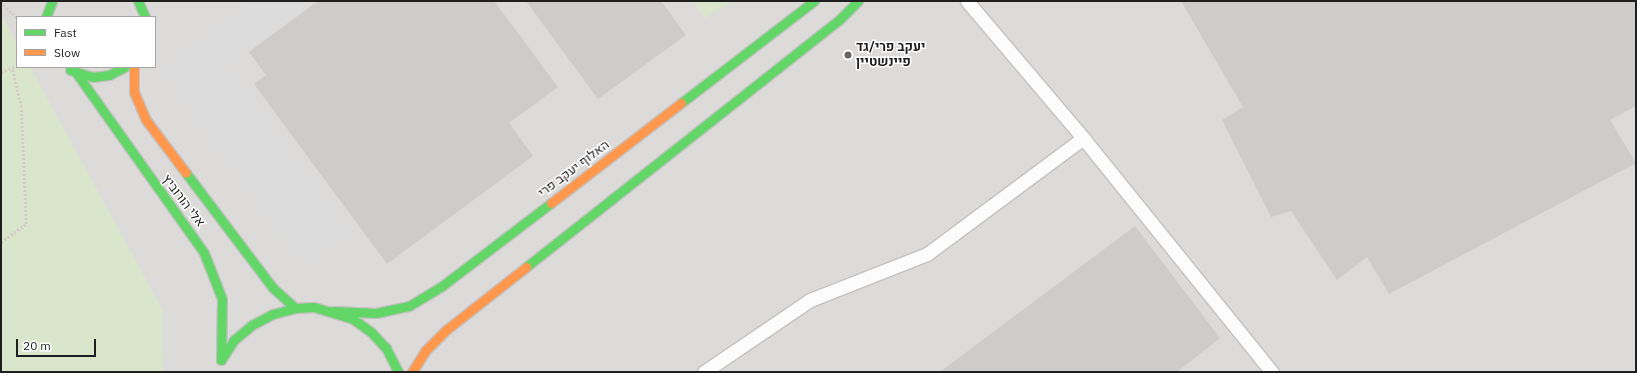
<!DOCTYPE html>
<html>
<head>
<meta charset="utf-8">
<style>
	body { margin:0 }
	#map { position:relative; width:1637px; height:373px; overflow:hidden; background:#edebe9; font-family:"IBM Plex Sans",Heebo,sans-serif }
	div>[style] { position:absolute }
	.residential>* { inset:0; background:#dcdbda }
	.grass>* { inset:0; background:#dae6cb }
	.parking>* { inset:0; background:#dddcdc }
	.building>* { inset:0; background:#ceccca }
	.path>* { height:2.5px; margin-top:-1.25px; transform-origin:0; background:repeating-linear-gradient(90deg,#d5cac8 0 2px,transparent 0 4px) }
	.roads { filter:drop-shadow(1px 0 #c3c2c1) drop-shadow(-1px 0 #c3c2c1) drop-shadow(0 1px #c3c2c1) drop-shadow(0 -1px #c3c2c1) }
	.lane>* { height:13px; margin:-6.5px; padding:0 6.5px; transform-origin:6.5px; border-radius:6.5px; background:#fcfcfc }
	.fast>* { height:9px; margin:-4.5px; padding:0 4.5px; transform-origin:4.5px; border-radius:4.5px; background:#63d668 }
	.slow>* { height:9px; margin:-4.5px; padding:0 4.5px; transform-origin:4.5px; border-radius:4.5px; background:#ff974d }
	.dots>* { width:11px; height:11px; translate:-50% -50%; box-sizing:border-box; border:2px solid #fff; border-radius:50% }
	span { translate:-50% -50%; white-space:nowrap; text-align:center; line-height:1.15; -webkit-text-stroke:3px #fff; paint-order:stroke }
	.poi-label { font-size:13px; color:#1f1f1f; font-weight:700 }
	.left { translate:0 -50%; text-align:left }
	.street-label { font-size:13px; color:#1f1f1f }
	.frame { position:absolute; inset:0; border:2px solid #1f1f1f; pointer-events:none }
	.legend { position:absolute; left:16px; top:16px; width:140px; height:52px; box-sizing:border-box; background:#fff; border:1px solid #a5a5a5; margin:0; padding:5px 7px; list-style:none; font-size:12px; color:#1f1f1f }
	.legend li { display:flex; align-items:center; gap:8px; height:20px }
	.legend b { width:20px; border:1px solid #a5a5a5 }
	.scale { position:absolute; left:16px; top:339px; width:80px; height:18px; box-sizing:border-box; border:2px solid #1f1f1f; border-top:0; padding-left:5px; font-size:12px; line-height:14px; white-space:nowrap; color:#1f1f1f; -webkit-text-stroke:3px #fff; paint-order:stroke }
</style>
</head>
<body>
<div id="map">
	<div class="residential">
		<div style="clip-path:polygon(evenodd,1px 1px,1636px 1px,1636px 372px,1px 372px,1px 1px,17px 17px,155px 17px,155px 67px,17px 67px,17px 17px)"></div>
	</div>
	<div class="grass">
		<div style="clip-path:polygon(693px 1px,732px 1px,705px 18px)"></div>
		<div style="clip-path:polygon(1px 14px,17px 44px,17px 67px,30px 67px,162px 309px,163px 372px,1px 372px)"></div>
	</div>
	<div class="parking">
		<div style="clip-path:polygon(250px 1px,316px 1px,229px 64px,353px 233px,303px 269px,157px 69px)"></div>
	</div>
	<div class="building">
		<div style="clip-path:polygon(318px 1px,494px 1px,558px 87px,509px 123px,533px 156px,387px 264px,254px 84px,266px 75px,249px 52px)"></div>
		<div style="clip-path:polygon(526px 1px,661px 1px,686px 35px,598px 99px)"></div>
		<div style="clip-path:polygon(1181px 1px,1636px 1px,1636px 106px,1610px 120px,1636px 163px,1389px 294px,1367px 257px,1337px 280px,1291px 211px,1271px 217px,1222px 120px,1243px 107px)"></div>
		<div style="clip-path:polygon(1135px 226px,1220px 338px,1177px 372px,940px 372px)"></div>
	</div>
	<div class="path">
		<div style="left:1px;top:2px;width:23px;rotate:45deg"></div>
		<div style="left:1px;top:72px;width:17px;rotate:-21deg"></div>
		<div style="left:1px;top:242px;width:31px;rotate:-36deg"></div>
		<div style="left:26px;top:224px;width:117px;rotate:-92.4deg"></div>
		<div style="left:21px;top:107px;width:40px;rotate:-103deg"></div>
	</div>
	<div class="roads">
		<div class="lane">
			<div style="left:967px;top:1px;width:180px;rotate:49.7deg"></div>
			<div style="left:1083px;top:138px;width:301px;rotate:51.1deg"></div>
			<div style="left:704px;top:372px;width:128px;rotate:-34.2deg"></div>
			<div style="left:810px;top:300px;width:126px;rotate:-21.5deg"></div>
			<div style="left:927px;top:254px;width:194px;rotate:-36.6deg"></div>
		</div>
		<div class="fast">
			<div style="left:138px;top:1px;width:17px;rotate:66deg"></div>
			<div style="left:46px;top:17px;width:17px;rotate:-69deg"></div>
			<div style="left:70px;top:70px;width:24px;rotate:17deg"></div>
			<div style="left:93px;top:77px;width:16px;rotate:-7deg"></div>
			<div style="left:109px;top:75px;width:18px;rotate:-27deg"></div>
			<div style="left:77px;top:74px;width:219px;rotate:54.6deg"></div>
			<div style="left:204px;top:253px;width:49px;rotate:68.6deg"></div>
			<div style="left:222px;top:299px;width:61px;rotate:90.9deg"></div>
			<div style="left:681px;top:103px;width:168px;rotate:-37.5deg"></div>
			<div style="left:186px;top:173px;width:144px;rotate:52.9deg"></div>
			<div style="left:273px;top:288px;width:30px;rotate:42deg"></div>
			<div style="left:526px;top:267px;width:399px;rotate:-38.3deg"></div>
			<div style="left:839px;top:20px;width:27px;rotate:-45deg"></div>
			<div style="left:333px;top:311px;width:43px;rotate:2.7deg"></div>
			<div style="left:376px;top:313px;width:34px;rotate:-12deg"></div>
			<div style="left:409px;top:306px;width:39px;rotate:-31deg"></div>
			<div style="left:442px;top:286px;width:137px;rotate:-37.3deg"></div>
			<div style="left:221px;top:360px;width:24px;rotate:-57deg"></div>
			<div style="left:234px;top:340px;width:23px;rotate:-40deg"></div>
			<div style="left:252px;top:325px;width:24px;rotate:-28deg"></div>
			<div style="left:273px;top:314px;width:23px;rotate:-15deg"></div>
			<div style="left:295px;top:308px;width:19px;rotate:-3deg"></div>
			<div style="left:314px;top:307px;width:41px;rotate:17.1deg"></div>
			<div style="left:353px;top:319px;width:22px;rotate:36deg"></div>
			<div style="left:371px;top:332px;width:22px;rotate:47deg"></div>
			<div style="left:386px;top:348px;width:27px;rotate:63deg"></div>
		</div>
		<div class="slow">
			<div style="left:134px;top:67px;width:25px;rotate:90deg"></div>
			<div style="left:134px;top:92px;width:30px;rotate:67deg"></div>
			<div style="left:146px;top:120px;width:66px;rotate:53deg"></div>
			<div style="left:551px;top:203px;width:164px;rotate:-37.6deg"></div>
			<div style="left:412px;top:372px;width:25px;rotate:-58deg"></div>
			<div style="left:425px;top:351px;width:30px;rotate:-45deg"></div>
			<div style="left:446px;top:330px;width:102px;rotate:-38.2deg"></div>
		</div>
	</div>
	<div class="dots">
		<div style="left:848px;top:55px;background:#676666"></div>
	</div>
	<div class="poi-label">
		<span class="left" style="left:856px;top:55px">יעקב פרי/גד<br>פיינשטיין</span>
	</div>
	<div class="street-label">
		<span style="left:574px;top:169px;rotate:-37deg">האלוף יעקב פרי</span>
		<span style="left:183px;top:201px;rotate:53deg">אלי הורוביץ</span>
	</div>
	<div class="frame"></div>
	<ul class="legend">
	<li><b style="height:5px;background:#63d668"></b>Fast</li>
	<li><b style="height:5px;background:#ff974d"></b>Slow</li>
	</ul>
	<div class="scale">20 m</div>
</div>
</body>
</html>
